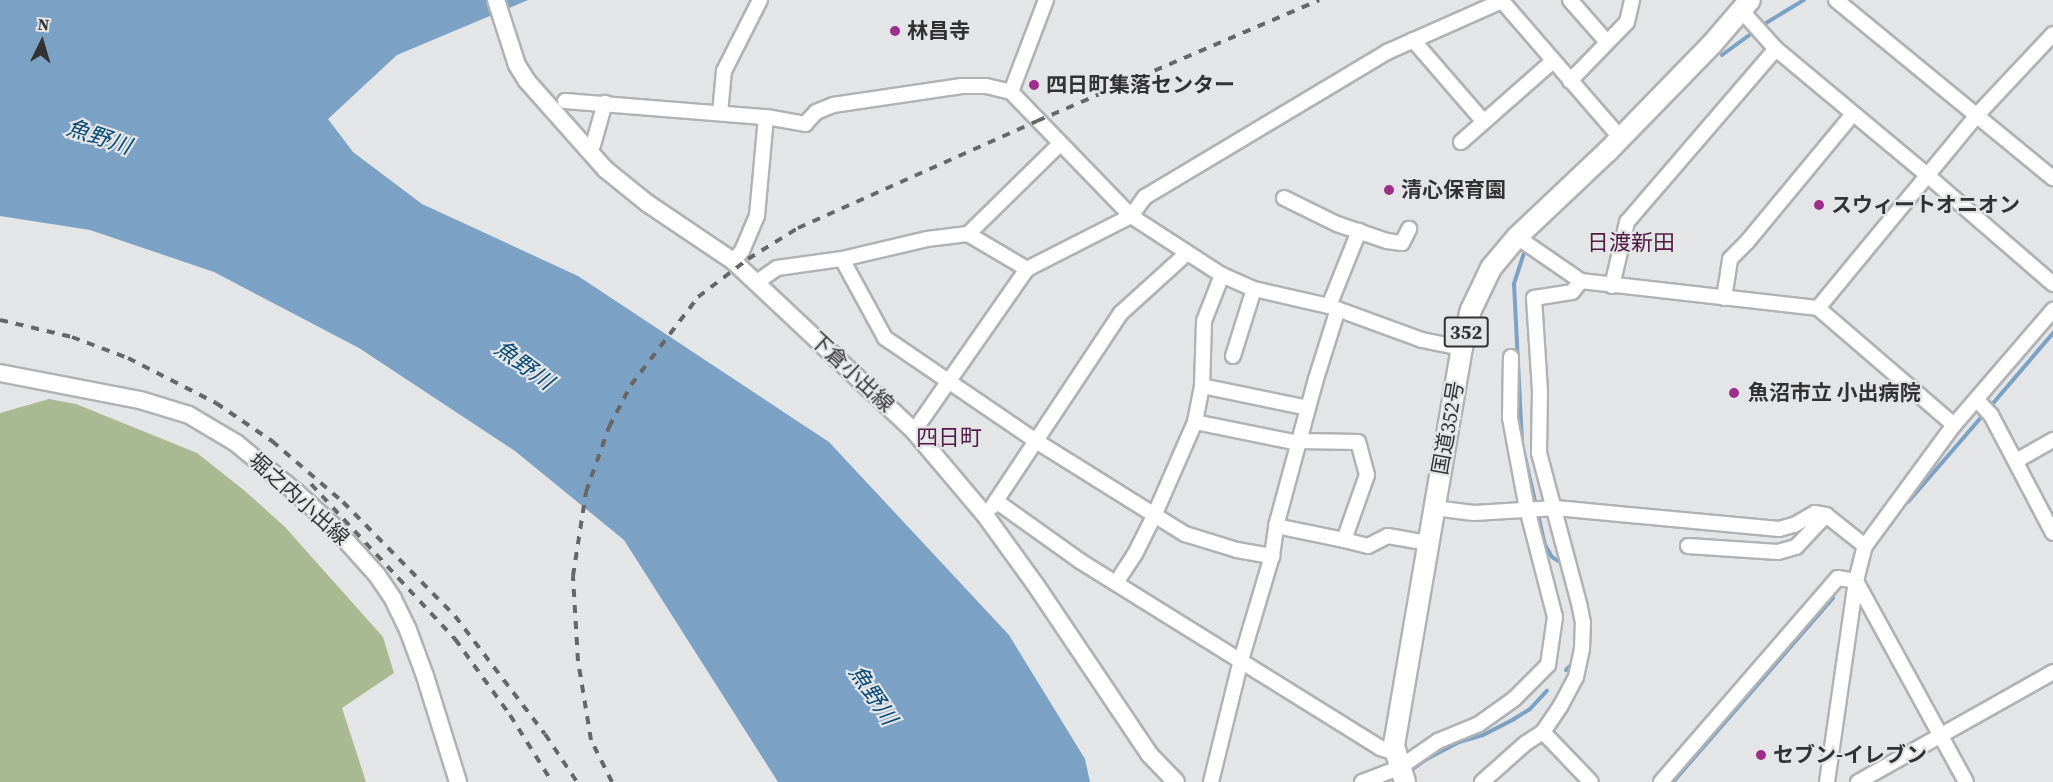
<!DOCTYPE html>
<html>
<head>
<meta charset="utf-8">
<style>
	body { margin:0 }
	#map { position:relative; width:2053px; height:782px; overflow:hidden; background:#e4e5e7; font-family:"Source Serif 4","Noto Sans JP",serif }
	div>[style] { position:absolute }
	.green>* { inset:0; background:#a9ba93 }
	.water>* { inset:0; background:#7ba2c4 }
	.stream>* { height:4px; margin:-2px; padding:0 2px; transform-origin:2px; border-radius:2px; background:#7ba2c4 }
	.roads { filter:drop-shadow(2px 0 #b1b2b5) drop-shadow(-2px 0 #b1b2b5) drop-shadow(0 2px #b1b2b5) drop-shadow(0 -2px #b1b2b5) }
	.minor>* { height:14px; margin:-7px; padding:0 7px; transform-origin:7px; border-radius:7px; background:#fff }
	.major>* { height:16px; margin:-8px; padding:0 8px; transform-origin:8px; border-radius:8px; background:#fff }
	.highway>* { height:20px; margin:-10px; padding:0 10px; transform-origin:10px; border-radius:10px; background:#fff }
	.rail>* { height:4px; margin-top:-2px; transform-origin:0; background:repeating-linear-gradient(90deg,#666667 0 8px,transparent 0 16px) }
	.dots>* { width:16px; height:16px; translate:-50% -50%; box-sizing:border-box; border:3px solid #e4e5e7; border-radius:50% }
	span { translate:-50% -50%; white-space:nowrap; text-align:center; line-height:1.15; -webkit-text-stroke:4.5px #e4e5e7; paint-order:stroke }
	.shield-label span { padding:2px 4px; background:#e4e5e7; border:2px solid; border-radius:4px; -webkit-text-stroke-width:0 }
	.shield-label { font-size:20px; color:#323233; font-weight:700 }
	.poi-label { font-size:21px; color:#323233; font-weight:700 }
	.left { translate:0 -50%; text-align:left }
	.street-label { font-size:21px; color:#323233 }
	.water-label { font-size:22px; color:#044874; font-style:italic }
	.neighbourhood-label { font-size:22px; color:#511a46 }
	.north { position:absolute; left:12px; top:12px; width:60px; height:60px; -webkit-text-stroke:4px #e4e5e7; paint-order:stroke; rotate:5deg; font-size:16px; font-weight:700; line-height:24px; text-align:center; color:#323233 }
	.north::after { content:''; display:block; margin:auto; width:21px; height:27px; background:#323233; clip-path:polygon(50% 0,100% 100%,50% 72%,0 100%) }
</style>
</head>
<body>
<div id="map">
	<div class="green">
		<div style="clip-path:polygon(49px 399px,76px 404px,197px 453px,245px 491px,285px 527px,383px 637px,394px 673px,342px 708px,366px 782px,0 782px,0 413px)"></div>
	</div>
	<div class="water">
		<div style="clip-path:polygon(0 0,528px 0,397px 55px,328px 119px,353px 152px,422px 204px,578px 276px,829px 442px,1009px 635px,1085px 759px,1090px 782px,778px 782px,624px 540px,515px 451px,359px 348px,214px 272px,90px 230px,0 216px)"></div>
	</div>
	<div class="stream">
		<div style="left:1761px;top:26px;width:50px;rotate:-31.2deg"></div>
		<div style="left:1722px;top:55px;width:41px;rotate:-36deg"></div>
		<div style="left:1524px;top:253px;width:33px;rotate:108deg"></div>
		<div style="left:1514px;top:284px;width:160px;rotate:87.1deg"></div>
		<div style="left:1522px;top:444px;width:104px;rotate:77.2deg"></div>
		<div style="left:1545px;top:545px;width:14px;rotate:60deg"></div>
		<div style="left:1552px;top:557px;width:13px;rotate:32deg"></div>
		<div style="left:1989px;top:408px;width:99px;rotate:-49.5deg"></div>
		<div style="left:1908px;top:502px;width:116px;rotate:-49.2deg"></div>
		<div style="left:1566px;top:670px;width:11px;rotate:-45deg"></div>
		<div style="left:1410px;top:771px;width:19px;rotate:-36deg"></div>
		<div style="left:1425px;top:760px;width:38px;rotate:-28deg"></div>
		<div style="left:1459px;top:742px;width:25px;rotate:-16deg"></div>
		<div style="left:1483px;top:735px;width:35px;rotate:-27deg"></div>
		<div style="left:1514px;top:719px;width:19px;rotate:-32deg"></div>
		<div style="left:1530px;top:709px;width:25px;rotate:-47deg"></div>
		<div style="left:1673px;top:782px;width:244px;rotate:-49deg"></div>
	</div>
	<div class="roads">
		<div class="minor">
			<div style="left:1570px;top:0;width:56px;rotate:48.6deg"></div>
			<div style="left:1836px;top:0;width:281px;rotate:39.4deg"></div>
			<div style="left:1741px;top:10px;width:52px;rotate:48.1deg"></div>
			<div style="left:1776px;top:49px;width:195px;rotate:39.8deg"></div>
			<div style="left:1926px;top:174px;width:168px;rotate:40.9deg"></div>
			<div style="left:1413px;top:40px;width:108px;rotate:49.1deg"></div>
			<div style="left:1570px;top:81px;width:82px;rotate:-46deg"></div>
			<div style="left:1627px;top:22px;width:23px;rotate:-77deg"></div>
			<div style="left:1011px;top:92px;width:98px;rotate:-69.2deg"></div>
			<div style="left:565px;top:101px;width:202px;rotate:4.6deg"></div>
			<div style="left:766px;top:117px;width:40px;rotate:10deg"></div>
			<div style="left:805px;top:124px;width:16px;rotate:-47deg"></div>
			<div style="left:816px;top:112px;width:18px;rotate:-22deg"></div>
			<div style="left:833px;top:105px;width:130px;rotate:-8.4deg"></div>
			<div style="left:962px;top:86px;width:24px"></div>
			<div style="left:986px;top:86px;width:26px;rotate:13deg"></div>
			<div style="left:1011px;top:92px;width:173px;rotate:45.9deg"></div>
			<div style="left:1131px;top:216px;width:108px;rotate:33deg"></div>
			<div style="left:1222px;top:275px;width:35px;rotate:24deg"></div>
			<div style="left:1254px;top:289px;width:77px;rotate:12.8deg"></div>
			<div style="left:1329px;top:306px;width:99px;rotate:20.1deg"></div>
			<div style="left:1422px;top:340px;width:41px;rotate:11.3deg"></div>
			<div style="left:720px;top:113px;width:42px;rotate:-84.6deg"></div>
			<div style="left:724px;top:71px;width:80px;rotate:-63.1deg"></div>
			<div style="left:1461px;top:142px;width:123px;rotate:-41.4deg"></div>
			<div style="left:588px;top:149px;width:6px;rotate:-39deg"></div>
			<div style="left:593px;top:145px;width:44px;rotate:-74.1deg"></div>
			<div style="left:1284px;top:198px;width:59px;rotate:26.1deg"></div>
			<div style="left:1337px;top:224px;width:53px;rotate:18.8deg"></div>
			<div style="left:1387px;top:241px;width:15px;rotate:8deg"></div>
			<div style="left:1402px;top:243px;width:16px;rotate:-63deg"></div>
			<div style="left:968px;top:234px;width:69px;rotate:30.7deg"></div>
			<div style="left:1517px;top:237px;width:78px;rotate:34.5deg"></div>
			<div style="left:1581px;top:281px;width:239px;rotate:6.5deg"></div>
			<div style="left:1818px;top:308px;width:179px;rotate:40.7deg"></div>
			<div style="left:842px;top:259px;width:90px;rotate:61.4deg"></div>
			<div style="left:885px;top:338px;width:183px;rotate:34.3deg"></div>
			<div style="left:1036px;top:441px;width:176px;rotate:32deg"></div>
			<div style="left:1185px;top:534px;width:54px;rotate:17.1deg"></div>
			<div style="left:1237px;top:550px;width:36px;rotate:10deg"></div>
			<div style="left:733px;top:261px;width:13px;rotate:-48deg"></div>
			<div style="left:742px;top:251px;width:38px;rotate:-67deg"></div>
			<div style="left:757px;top:216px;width:99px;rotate:-84.8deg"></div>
			<div style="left:757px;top:282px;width:24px;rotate:-35deg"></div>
			<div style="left:777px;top:268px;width:66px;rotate:-7.9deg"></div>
			<div style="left:842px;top:259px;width:87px;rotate:-13.2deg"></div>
			<div style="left:927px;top:239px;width:41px;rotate:-7deg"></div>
			<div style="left:968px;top:234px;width:129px;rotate:-44.4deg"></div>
			<div style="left:1612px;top:286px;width:66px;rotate:-76.8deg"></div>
			<div style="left:1627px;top:222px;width:228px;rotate:-49.3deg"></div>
			<div style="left:1724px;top:298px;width:39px;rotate:-81deg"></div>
			<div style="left:1730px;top:259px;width:24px;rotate:-45deg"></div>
			<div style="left:1747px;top:242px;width:166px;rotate:-50.4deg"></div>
			<div style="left:1329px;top:306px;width:81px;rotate:-68.2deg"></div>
			<div style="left:1818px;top:308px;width:250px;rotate:-50.5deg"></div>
			<div style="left:1977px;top:115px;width:111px;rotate:-46.8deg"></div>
			<div style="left:1233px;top:356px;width:70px;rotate:-72.6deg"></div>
			<div style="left:1202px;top:386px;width:108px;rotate:11.7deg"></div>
			<div style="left:1977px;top:400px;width:21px;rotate:47deg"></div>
			<div style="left:1991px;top:415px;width:133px;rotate:62.3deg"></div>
			<div style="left:1195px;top:422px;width:105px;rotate:11.5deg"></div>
			<div style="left:914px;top:431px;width:198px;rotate:-55.1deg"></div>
			<div style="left:1027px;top:269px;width:117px;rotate:-27deg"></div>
			<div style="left:1131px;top:216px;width:24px;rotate:-54deg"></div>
			<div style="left:1145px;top:197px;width:282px;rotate:-30.9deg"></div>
			<div style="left:1387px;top:52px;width:126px;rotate:-23.9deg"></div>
			<div style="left:1502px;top:1px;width:180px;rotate:49.1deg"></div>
			<div style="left:2016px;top:461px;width:43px;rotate:-29.6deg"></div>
			<div style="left:996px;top:501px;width:103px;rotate:35.5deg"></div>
			<div style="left:1080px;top:561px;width:354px;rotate:31.9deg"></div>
			<div style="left:1380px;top:748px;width:16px;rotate:18deg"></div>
			<div style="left:992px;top:507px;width:233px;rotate:-56.4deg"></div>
			<div style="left:1121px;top:313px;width:88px;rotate:-42.2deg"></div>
			<div style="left:1434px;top:508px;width:40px;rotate:7.1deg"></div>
			<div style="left:1474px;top:513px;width:82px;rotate:-3.5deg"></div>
			<div style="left:1556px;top:508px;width:224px;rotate:5.4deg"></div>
			<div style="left:1779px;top:529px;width:16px;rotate:-15deg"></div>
			<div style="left:1794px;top:525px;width:24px;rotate:-30deg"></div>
			<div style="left:1815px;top:513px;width:11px;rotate:10deg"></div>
			<div style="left:1826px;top:515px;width:50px;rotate:38.5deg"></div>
			<div style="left:1276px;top:526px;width:69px;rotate:11.6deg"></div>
			<div style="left:1344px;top:540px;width:69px;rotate:-70.5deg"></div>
			<div style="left:1367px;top:475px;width:34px;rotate:-105deg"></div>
			<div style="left:1358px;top:442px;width:59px;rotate:-179deg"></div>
			<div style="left:1344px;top:540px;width:25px;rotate:14deg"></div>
			<div style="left:1368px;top:546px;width:22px;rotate:-27deg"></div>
			<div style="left:1388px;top:536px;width:41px;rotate:9.9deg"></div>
			<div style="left:1688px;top:546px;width:90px;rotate:3.8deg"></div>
			<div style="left:1778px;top:552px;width:19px;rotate:-16deg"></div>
			<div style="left:1796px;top:547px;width:44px;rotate:-46.8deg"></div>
			<div style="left:1856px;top:581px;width:229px;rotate:61.3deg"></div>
			<div style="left:1116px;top:583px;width:35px;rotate:-57deg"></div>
			<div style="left:1135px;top:554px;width:42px;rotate:-63.4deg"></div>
			<div style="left:1154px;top:516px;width:103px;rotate:-66.4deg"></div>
			<div style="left:1195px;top:422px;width:37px;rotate:-79deg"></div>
			<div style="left:1202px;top:386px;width:65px;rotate:-88.2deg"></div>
			<div style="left:1204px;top:321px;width:49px;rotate:-68.6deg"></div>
			<div style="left:1543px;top:732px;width:69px;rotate:46.2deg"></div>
			<div style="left:1211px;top:782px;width:126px;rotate:-76.2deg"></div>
			<div style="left:1241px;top:660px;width:109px;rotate:-73.4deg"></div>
			<div style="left:1272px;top:556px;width:30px;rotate:-82deg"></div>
			<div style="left:1276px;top:526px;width:152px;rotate:-74.8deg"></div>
			<div style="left:1316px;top:379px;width:73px;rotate:-72.6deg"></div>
			<div style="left:1362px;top:782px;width:40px;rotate:-21deg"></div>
			<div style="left:1399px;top:768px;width:47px;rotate:-34.7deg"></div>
			<div style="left:1438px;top:741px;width:44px;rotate:-22.5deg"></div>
			<div style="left:1479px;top:724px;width:43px;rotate:-35.5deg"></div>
			<div style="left:1514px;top:699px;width:48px;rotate:-45deg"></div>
			<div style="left:1548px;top:665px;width:49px;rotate:-81.7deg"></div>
			<div style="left:1555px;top:617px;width:112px;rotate:-104.5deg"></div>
			<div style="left:1527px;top:509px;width:93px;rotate:-100.6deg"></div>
			<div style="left:1510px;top:418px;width:61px;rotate:-89.1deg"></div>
			<div style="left:1482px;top:782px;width:59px;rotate:-41.6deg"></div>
			<div style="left:1526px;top:743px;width:20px;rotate:-33deg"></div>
			<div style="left:1543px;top:732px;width:30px;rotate:-56deg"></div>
			<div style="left:1560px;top:707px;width:34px;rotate:-62deg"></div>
			<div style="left:1576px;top:677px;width:29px;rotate:-78deg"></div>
			<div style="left:1582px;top:649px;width:26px;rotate:-88deg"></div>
			<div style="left:1583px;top:623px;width:16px;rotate:-101deg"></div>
			<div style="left:1580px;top:607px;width:159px;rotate:-104.9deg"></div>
			<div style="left:1539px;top:453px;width:62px;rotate:-89.1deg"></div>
			<div style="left:1540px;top:391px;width:93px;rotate:-93.7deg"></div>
			<div style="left:1534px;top:298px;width:38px;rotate:-9deg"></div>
			<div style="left:1572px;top:292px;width:14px;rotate:-51deg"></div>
			<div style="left:1661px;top:782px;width:270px;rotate:-49.1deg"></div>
			<div style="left:1838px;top:578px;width:18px;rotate:9deg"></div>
			<div style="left:1827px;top:782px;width:203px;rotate:-81.8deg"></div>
			<div style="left:1856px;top:581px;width:36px;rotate:-76deg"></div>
			<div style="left:1865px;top:546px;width:150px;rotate:-53.7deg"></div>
			<div style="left:1954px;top:425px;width:152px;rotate:-49.3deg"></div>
			<div style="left:1858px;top:782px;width:224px;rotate:-29.4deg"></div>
		</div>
		<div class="major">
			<div style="left:496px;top:0;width:68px;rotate:72.1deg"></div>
			<div style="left:517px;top:65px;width:19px;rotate:58deg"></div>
			<div style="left:527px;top:81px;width:118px;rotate:48.4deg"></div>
			<div style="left:605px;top:169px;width:54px;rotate:39deg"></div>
			<div style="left:647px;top:203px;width:104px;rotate:34deg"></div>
			<div style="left:733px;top:261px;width:248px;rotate:43.2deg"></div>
			<div style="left:914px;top:431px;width:110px;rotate:49.8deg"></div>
			<div style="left:985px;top:515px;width:85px;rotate:54.1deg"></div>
			<div style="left:1035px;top:584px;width:206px;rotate:56.1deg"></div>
			<div style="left:1150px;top:755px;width:37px;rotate:46deg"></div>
			<div style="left:0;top:373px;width:143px;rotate:10.9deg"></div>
			<div style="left:140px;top:400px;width:51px;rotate:17deg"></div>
			<div style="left:189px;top:415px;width:55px;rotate:30.8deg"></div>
			<div style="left:236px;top:443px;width:80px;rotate:39.4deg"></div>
			<div style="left:298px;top:494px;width:46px;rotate:42.4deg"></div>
			<div style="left:332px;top:525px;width:67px;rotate:48deg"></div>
			<div style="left:377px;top:575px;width:29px;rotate:56deg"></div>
			<div style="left:393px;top:599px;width:34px;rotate:64deg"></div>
			<div style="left:408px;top:630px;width:49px;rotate:69.7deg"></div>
			<div style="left:425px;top:676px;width:111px;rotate:72.7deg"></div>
		</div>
		<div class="highway">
			<div style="left:1405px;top:782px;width:39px;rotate:-107deg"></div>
			<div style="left:1394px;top:745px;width:403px;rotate:-80.3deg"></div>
			<div style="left:1462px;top:348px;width:39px;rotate:-77deg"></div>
			<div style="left:1471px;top:310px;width:47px;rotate:-64.5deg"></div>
			<div style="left:1491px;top:268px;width:40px;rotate:-50deg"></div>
			<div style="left:1517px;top:237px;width:124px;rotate:-43.4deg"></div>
			<div style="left:1607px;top:152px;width:151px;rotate:-45.8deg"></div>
			<div style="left:1712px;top:44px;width:58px;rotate:-49.2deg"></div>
		</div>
	</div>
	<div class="rail">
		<div style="left:0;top:320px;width:74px;rotate:13.3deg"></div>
		<div style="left:72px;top:337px;width:60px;rotate:20.6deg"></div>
		<div style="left:128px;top:358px;width:99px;rotate:27.1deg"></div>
		<div style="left:216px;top:403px;width:68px;rotate:34.2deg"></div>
		<div style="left:272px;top:441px;width:94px;rotate:40.7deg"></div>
		<div style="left:343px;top:502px;width:160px;rotate:45.5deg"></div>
		<div style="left:455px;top:616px;width:148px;rotate:52.7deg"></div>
		<div style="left:545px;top:734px;width:58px;rotate:56.3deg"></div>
		<div style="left:311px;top:484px;width:212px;rotate:47.1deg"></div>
		<div style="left:455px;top:639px;width:94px;rotate:54.1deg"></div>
		<div style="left:510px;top:715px;width:79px;rotate:57.9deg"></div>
		<div style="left:612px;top:782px;width:47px;rotate:-116.6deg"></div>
		<div style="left:591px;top:740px;width:80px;rotate:-99.3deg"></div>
		<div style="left:578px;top:661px;width:85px;rotate:-93.4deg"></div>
		<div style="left:573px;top:576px;width:85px;rotate:-81.2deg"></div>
		<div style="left:586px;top:492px;width:69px;rotate:-70.5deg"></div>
		<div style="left:609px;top:427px;width:47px;rotate:-62.4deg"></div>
		<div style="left:631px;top:385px;width:111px;rotate:-52.7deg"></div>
		<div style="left:698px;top:297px;width:63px;rotate:-37.2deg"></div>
		<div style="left:748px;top:259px;width:59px;rotate:-31.8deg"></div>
		<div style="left:798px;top:228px;width:262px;rotate:-24.1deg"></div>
		<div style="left:1037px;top:121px;width:307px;rotate:-23.2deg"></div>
	</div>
	<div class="dots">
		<div style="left:895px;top:31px;background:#9e2e8b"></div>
		<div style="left:1034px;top:85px;background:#9e2e8b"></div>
		<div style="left:1389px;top:190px;background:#9e2e8b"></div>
		<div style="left:1819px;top:205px;background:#9e2e8b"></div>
		<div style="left:1734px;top:393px;background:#9e2e8b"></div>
		<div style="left:1761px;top:755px;background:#9e2e8b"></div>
	</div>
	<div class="shield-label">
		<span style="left:1466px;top:332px">352</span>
	</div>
	<div class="poi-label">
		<span class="left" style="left:907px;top:31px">林昌寺</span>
		<span class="left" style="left:1046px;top:85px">四日町集落センター</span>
		<span class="left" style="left:1401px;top:190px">清心保育園</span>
		<span class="left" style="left:1831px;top:205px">スウィートオニオン</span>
		<span class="left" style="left:1748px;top:393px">魚沼市立 小出病院</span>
		<span class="left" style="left:1773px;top:755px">セブン-イレブン</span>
	</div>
	<div class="street-label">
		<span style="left:852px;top:372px;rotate:43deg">下倉小出線</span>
		<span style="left:1448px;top:428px;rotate:-80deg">国道352号</span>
		<span style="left:299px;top:499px;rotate:42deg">堀之内小出線</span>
	</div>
	<div class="water-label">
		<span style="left:99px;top:137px;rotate:18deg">魚野川</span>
		<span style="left:524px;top:365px;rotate:36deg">魚野川</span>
		<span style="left:873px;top:695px;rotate:56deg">魚野川</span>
	</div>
	<div class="neighbourhood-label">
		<span style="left:1631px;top:243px">日渡新田</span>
		<span style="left:949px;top:438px">四日町</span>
	</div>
	<div class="north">N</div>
</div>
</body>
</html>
